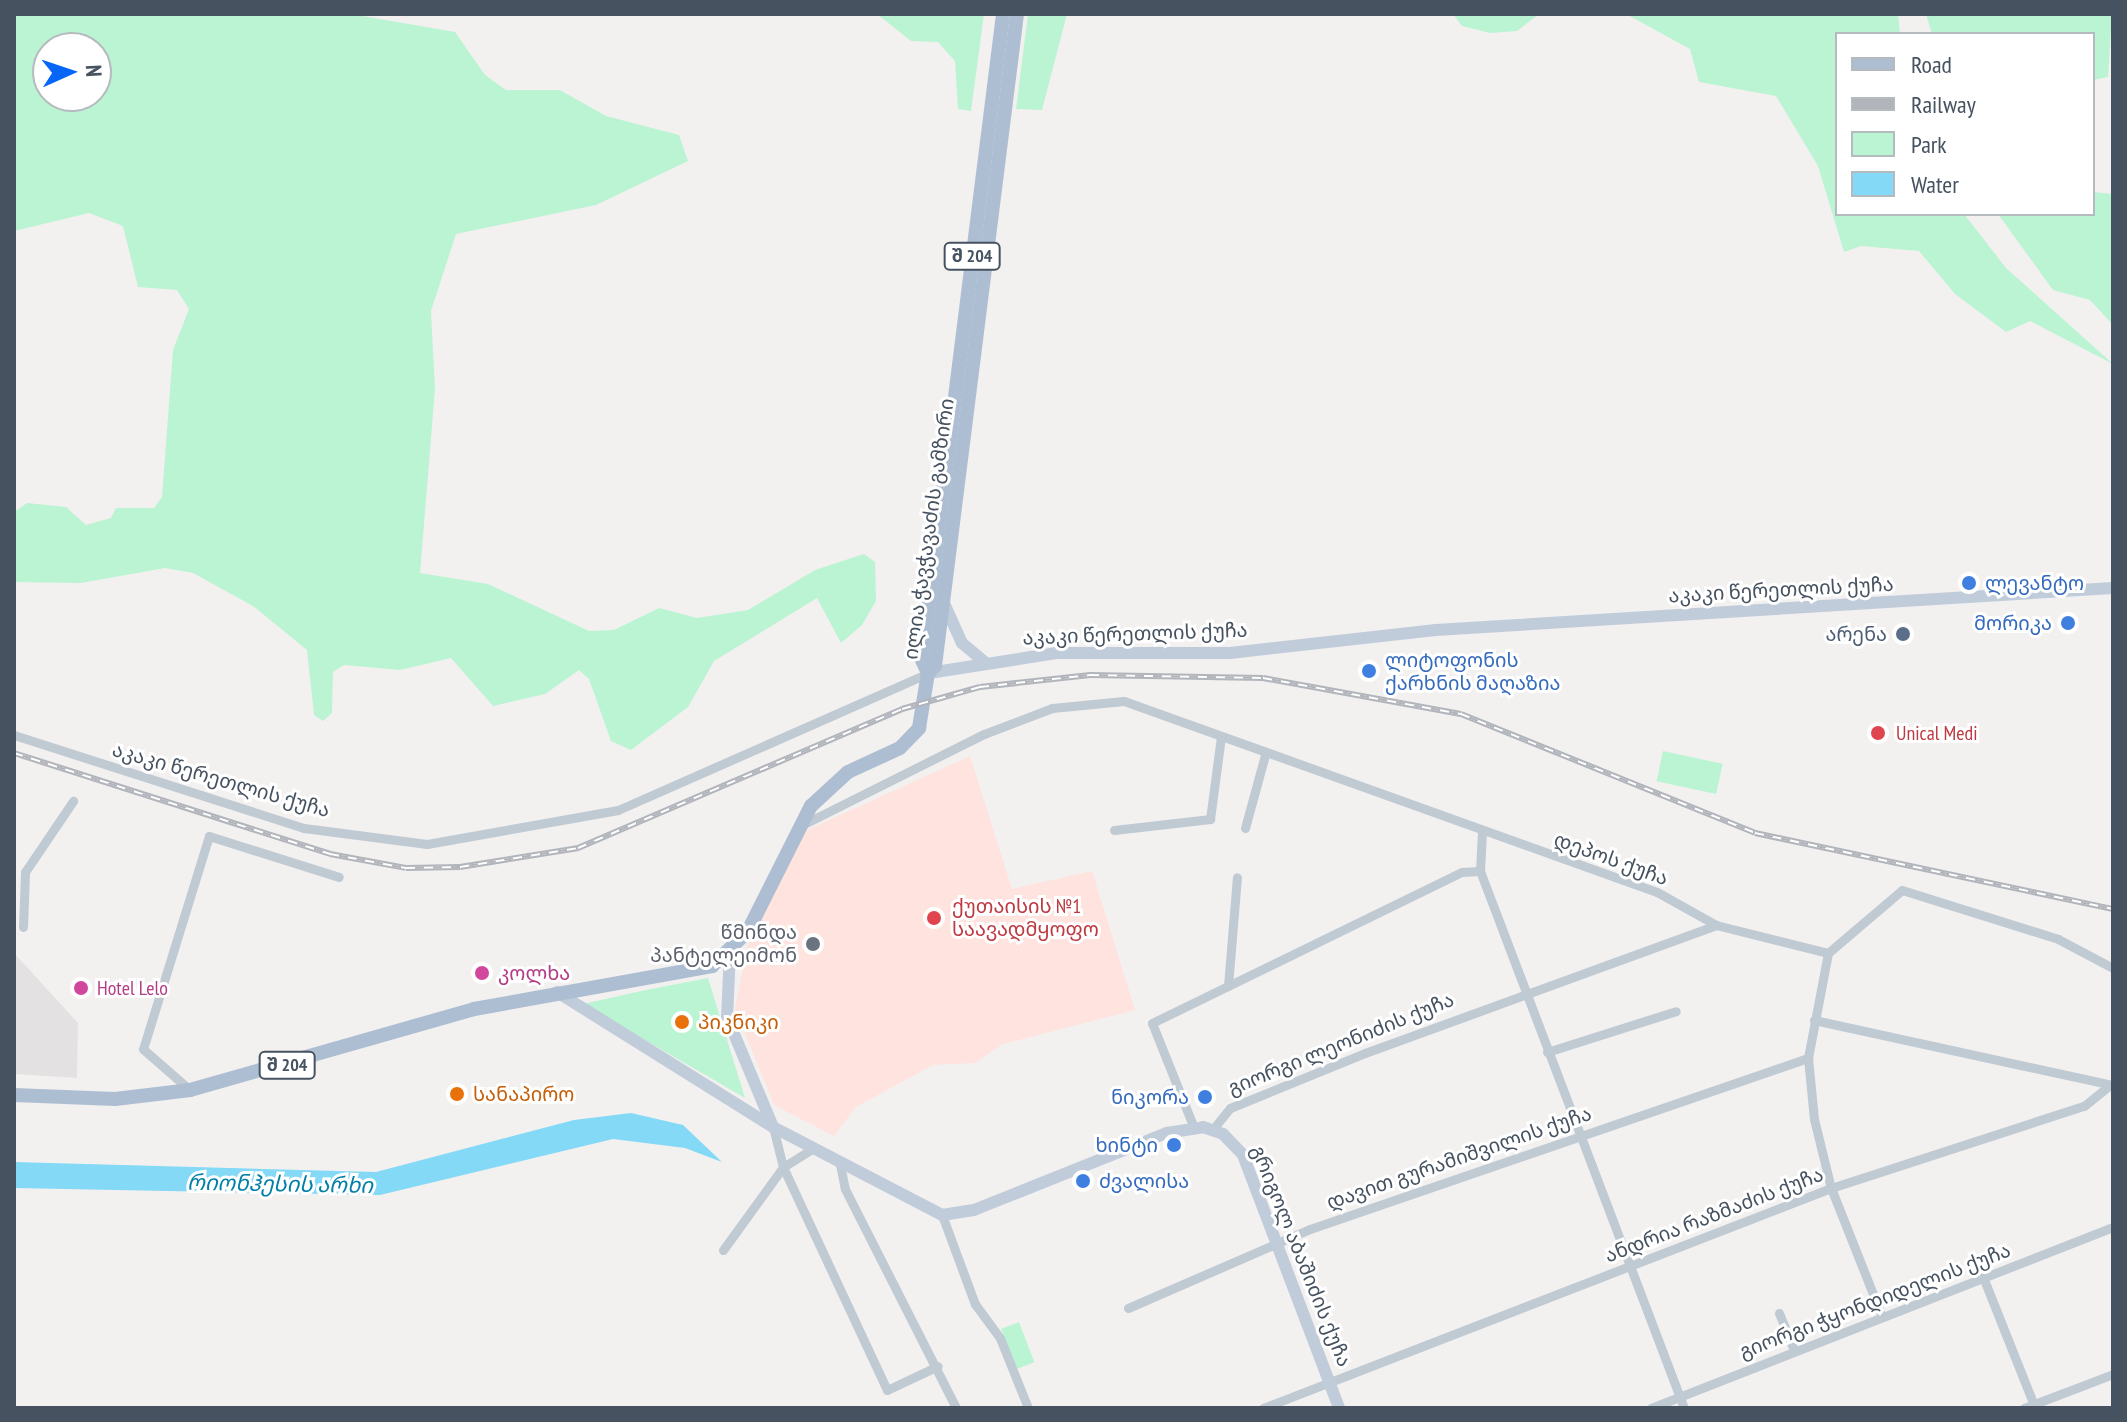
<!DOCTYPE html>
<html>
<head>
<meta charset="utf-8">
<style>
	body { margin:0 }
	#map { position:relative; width:2127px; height:1422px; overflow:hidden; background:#f3f0f0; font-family:"PT Sans Narrow","Noto Sans Georgian",sans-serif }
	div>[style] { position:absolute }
	.education>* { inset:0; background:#e4e1e2 }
	.medical>* { inset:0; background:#fee3df }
	.green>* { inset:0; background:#baf4d3; transform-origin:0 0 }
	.water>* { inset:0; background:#83d9f6 }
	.street>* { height:9px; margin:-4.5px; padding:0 4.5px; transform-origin:4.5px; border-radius:4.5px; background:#bfcad3 }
	.secondary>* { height:12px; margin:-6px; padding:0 6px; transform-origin:6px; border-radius:6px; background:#c1ccdb }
	.primary>* { height:14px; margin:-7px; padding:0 7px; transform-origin:7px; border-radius:7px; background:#adbed2 }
	.rail>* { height:6px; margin-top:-3px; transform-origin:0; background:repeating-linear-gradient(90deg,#fff 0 9px,#b1b5bb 0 18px); box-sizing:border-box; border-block:2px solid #b1b5bb }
	.dots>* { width:22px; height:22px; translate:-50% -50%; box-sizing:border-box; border:4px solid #fff; border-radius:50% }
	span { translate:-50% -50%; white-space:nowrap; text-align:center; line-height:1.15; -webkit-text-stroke:6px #fff; paint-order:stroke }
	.shield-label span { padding:2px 6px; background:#fff; border:2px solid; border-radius:6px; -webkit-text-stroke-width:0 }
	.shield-label { font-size:18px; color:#465260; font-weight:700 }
	.street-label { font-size:20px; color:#465260 }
	.shop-label { font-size:20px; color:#366cbe }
	.left { translate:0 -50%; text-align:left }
	.right { translate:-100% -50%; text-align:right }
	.service-label { font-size:20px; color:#4e5e75 }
	.health-label { font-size:20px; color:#be3a42 }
	.worship-label { font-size:20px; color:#5b616d }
	.hotel-label { font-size:20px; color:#b23c85 }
	.food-label { font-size:20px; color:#c56008 }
	.water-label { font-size:22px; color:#027fa7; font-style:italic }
	.frame { position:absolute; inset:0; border:16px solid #465260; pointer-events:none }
	.legend { position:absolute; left:1835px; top:32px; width:260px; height:184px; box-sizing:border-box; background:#fff; border:2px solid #b5babf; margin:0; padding:10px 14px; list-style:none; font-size:24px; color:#465260 }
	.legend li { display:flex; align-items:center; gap:16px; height:40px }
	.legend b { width:40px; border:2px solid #b5babf }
	.north { position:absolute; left:32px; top:32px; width:80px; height:80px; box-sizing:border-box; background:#fff; border:2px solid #b5babf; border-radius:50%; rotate:87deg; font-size:22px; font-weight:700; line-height:32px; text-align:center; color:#465260 }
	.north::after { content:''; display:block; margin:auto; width:28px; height:36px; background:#0666f7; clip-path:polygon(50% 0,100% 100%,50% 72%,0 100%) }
</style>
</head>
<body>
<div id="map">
	<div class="education">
		<div style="clip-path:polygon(14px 953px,78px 1023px,77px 1078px,14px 1074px)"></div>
	</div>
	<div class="medical">
		<div style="clip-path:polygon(970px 756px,1012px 889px,1092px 871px,1135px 1010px,1003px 1044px,975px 1063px,933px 1065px,856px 1107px,834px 1136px,774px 1105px,735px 1009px,747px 947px,805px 831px)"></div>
	</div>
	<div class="green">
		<div style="clip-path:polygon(evenodd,14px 14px,351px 14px,455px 32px,485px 75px,506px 90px,560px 90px,606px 116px,679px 135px,688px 161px,596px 205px,456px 234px,431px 311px,435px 389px,420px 573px,488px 584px,589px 631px,614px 630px,659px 608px,697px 618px,748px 610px,815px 570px,864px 554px,875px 562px,876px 601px,862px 625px,841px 643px,817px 598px,714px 661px,688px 707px,631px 750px,611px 741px,589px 679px,579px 670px,545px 694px,493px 706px,451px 658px,400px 670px,344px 665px,333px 672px,332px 713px,323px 721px,314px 715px,307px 650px,253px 606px,193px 573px,165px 568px,81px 583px,14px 582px,14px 512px,27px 503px,66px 507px,86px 525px,111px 518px,116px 508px,154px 508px,162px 497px,173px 350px,189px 309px,177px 290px,138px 287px,123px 226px,89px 213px,14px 231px,14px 14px,48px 48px,96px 48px,96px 96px,48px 96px,48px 48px)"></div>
		<div style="clip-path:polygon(877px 14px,984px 14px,971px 111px,958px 109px,955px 61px,938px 42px,911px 41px)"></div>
		<div style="clip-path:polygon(1028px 14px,1067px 14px,1042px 110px,1016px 109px)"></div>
		<div style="clip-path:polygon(1453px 14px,1539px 14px,1517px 31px,1490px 33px,1462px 26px)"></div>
		<div style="clip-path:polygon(1626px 14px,1898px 14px,1900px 34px,1837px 34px,1837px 214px,1964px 214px,2006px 268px,2113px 364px,2030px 321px,2006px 332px,1955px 294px,1919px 251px,1861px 246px,1844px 252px,1818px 166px,1776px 96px,1699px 82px,1690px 49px)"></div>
		<div style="clip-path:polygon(1926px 14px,2112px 14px,2108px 77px,2093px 80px,2093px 34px,1932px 34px)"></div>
		<div style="clip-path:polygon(2093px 192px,2113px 194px,2113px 325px,2090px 300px,2053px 290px,1998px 214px,2093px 214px)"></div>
		<div style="left:1663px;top:751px;width:61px;height:31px;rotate:12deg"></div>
		<div style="clip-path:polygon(708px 978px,745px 1098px,583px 1004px,646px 990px)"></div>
		<div style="left:1019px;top:1322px;width:43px;height:19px;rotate:69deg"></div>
	</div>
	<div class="water">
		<div style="clip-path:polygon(631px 1113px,683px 1125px,722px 1162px,685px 1148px,613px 1139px,380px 1195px,14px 1188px,14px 1162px,376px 1172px,574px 1120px)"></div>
	</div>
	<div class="street">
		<div style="left:14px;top:735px;width:305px;rotate:17.8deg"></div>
		<div style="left:304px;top:828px;width:124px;rotate:7.4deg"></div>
		<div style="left:427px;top:844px;width:194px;rotate:-10.1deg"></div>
		<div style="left:618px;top:810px;width:339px;rotate:-23.8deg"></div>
		<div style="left:802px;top:825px;width:203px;rotate:-26.6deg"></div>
		<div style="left:984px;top:734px;width:73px;rotate:-20.9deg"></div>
		<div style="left:1052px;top:708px;width:72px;rotate:-5.6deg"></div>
		<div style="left:1124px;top:701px;width:566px;rotate:19.72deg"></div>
		<div style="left:1657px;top:892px;width:68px;rotate:29.2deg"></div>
		<div style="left:1716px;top:925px;width:115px;rotate:14deg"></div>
		<div style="left:1245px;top:828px;width:76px;rotate:-74.7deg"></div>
		<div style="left:1114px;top:830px;width:97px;rotate:-6.5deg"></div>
		<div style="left:1210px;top:819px;width:83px;rotate:-82.4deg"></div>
		<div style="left:1482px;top:831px;width:40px;rotate:92.9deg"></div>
		<div style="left:1480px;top:871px;width:574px;rotate:69.2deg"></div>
		<div style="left:23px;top:927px;width:55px;rotate:-87.9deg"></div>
		<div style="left:25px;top:872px;width:86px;rotate:-55.9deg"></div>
		<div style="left:1828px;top:953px;width:107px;rotate:100.8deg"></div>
		<div style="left:1808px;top:1058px;width:61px;rotate:84.4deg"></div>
		<div style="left:1814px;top:1119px;width:71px;rotate:76.2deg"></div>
		<div style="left:1831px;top:1188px;width:136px;rotate:68.4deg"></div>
		<div style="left:1828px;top:953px;width:97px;rotate:-40.4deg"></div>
		<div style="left:1902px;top:890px;width:164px;rotate:17.4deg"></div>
		<div style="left:2058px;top:939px;width:62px;rotate:27.8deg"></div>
		<div style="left:1228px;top:986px;width:109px;rotate:-85.3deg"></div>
		<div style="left:1814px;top:1020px;width:306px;rotate:12.3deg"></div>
		<div style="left:1547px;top:1052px;width:135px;rotate:-17.6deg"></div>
		<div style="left:190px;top:1090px;width:62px;rotate:-138.9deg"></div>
		<div style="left:143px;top:1049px;width:223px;rotate:-72.8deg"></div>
		<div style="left:209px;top:836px;width:136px;rotate:17.5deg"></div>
		<div style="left:1194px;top:1128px;width:113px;rotate:-111.8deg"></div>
		<div style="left:1152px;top:1023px;width:345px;rotate:-26deg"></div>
		<div style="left:1462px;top:872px;width:18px;rotate:-3deg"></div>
		<div style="left:1213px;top:1129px;width:27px;rotate:-51deg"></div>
		<div style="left:1230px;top:1108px;width:146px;rotate:-22.2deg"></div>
		<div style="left:1365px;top:1053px;width:374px;rotate:-20deg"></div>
		<div style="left:812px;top:1149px;width:34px;rotate:148deg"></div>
		<div style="left:783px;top:1167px;width:246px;rotate:65deg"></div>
		<div style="left:887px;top:1390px;width:56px;rotate:-25.2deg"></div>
		<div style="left:840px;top:1164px;width:25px;rotate:79deg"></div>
		<div style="left:845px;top:1189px;width:246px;rotate:63.1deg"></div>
		<div style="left:942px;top:1215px;width:95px;rotate:69.7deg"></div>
		<div style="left:975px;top:1304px;width:42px;rotate:53.7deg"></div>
		<div style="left:1000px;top:1338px;width:75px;rotate:68.2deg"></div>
		<div style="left:723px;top:1250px;width:102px;rotate:-54.1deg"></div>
		<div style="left:783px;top:1167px;width:41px;rotate:-104deg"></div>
		<div style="left:1983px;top:1277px;width:141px;rotate:68.3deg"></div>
		<div style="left:1128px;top:1308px;width:198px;rotate:-23.5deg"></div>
		<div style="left:1310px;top:1229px;width:527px;rotate:-18.95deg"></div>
		<div style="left:1779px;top:1313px;width:40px;rotate:68deg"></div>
		<div style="left:1263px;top:1408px;width:609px;rotate:-21.17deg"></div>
		<div style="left:1831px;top:1188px;width:266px;rotate:-18deg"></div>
		<div style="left:2084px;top:1106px;width:33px;rotate:-39deg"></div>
		<div style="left:1651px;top:1408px;width:496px;rotate:-21.4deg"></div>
		<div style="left:2024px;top:1408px;width:95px;rotate:-20.9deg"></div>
	</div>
	<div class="secondary">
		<div style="left:943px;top:601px;width:46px;rotate:65.7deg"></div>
		<div style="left:962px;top:643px;width:30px;rotate:40deg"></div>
		<div style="left:929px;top:673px;width:129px;rotate:-8.9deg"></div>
		<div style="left:1056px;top:653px;width:174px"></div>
		<div style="left:1230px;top:653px;width:207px;rotate:-6.4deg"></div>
		<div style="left:1436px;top:630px;width:678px;rotate:-3.55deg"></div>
		<div style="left:730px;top:952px;width:65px;rotate:92.6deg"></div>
		<div style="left:727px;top:1017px;width:119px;rotate:67.3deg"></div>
		<div style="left:557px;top:992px;width:255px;rotate:32deg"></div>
		<div style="left:773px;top:1127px;width:191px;rotate:27.5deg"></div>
		<div style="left:942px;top:1215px;width:32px;rotate:-9deg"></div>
		<div style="left:974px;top:1210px;width:208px;rotate:-21.8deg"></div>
		<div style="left:1167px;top:1133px;width:36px;rotate:-9deg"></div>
		<div style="left:1203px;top:1127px;width:21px;rotate:19deg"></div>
		<div style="left:1223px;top:1134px;width:29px;rotate:46deg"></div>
		<div style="left:1243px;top:1155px;width:271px;rotate:69.2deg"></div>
	</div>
	<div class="primary">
		<div style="left:928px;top:673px;width:10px;rotate:-45deg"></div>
		<div style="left:935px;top:666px;width:657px;rotate:-82.83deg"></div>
		<div style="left:928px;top:673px;width:14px;rotate:-115deg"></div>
		<div style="left:922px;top:660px;width:651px;rotate:-82.85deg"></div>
		<div style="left:14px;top:1095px;width:101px;rotate:2.3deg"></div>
		<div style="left:115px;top:1099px;width:76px;rotate:-6.8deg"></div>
		<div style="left:190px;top:1090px;width:295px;rotate:-15.9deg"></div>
		<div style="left:474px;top:1009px;width:242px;rotate:-10.2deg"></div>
		<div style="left:712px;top:966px;width:50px;rotate:-44.2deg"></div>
		<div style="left:748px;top:931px;width:140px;rotate:-63.3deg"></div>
		<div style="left:811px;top:806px;width:50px;rotate:-42.6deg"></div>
		<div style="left:848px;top:772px;width:57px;rotate:-24.8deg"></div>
		<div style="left:900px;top:748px;width:28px;rotate:-46deg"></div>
		<div style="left:919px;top:728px;width:56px;rotate:-80.7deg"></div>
	</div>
	<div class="rail">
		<div style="left:14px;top:753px;width:332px;rotate:17.7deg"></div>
		<div style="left:330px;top:854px;width:77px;rotate:10.4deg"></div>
		<div style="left:406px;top:868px;width:54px;rotate:-1.1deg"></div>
		<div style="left:460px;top:867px;width:120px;rotate:-9.1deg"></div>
		<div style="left:578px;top:848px;width:353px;rotate:-23.2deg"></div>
		<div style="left:902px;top:709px;width:81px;rotate:-15.8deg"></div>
		<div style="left:980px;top:687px;width:111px;rotate:-6.2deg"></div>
		<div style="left:1090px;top:675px;width:173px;rotate:1deg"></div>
		<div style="left:1263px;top:678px;width:201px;rotate:10.3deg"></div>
		<div style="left:1461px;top:714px;width:317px;rotate:22deg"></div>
		<div style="left:1755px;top:833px;width:366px;rotate:12deg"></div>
	</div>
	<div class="dots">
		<div style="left:1969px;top:583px;background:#3f7fe0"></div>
		<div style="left:2068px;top:623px;background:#3f7fe0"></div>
		<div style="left:1903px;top:634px;background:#5c6f8a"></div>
		<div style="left:1369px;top:671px;background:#3f7fe0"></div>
		<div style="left:1878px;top:733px;background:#e0444e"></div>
		<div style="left:934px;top:918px;background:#e0444e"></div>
		<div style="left:813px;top:944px;background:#6b7280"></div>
		<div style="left:482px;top:973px;background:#d1479c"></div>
		<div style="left:81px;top:988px;background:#d1479c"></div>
		<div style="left:682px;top:1022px;background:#e8710a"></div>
		<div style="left:457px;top:1094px;background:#e8710a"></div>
		<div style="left:1205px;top:1097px;background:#3f7fe0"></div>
		<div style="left:1174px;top:1145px;background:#3f7fe0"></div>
		<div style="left:1083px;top:1181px;background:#3f7fe0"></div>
	</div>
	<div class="shield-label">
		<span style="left:972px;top:256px">შ 204</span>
		<span style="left:287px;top:1065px">შ 204</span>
	</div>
	<div class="street-label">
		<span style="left:929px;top:529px;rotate:-82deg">ილია ჭავჭავაძის გამზირი</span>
		<span style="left:1781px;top:590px;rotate:-3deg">აკაკი წერეთლის ქუჩა</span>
		<span style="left:1135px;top:634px;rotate:-2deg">აკაკი წერეთლის ქუჩა</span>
		<span style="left:221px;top:780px;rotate:16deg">აკაკი წერეთლის ქუჩა</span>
		<span style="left:1611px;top:859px;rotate:20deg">დეპოს ქუჩა</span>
		<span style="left:1341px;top:1044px;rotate:-22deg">გიორგი ლეონიძის ქუჩა</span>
		<span style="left:1459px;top:1158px;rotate:-19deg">დავით გურამიშვილის ქუჩა</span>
		<span style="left:1714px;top:1215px;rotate:-21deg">ანდრია რაზმაძის ქუჩა</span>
		<span style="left:1301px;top:1256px;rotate:68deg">გრიგოლ აბაშიძის ქუჩა</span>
		<span style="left:1875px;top:1301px;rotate:-21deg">გიორგი ჭყონდიდელის ქუჩა</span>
	</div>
	<div class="shop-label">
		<span class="left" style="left:1985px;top:583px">ლევანტო</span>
		<span class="right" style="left:2052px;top:623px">მორიკა</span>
		<span class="left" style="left:1385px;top:672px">ლიტოფონის<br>ქარხნის მაღაზია</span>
		<span class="right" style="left:1189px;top:1097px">ნიკორა</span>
		<span class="right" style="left:1158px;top:1145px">ხინტი</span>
		<span class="left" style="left:1099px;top:1181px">ძვალისა</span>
	</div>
	<div class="service-label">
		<span class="right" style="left:1887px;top:634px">არენა</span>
	</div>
	<div class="health-label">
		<span class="left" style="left:1896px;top:733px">Unical Medi</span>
		<span class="left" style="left:952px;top:918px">ქუთაისის №1<br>საავადმყოფო</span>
	</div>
	<div class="worship-label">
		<span class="right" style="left:797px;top:944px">წმინდა<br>პანტელეიმონ</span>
	</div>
	<div class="hotel-label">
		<span class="left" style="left:498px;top:973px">კოლხა</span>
		<span class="left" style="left:97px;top:988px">Hotel Lelo</span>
	</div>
	<div class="food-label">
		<span class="left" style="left:698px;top:1022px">პიკნიკი</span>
		<span class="left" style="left:473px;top:1094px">სანაპირო</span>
	</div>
	<div class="water-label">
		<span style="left:280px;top:1184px;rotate:1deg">რიონჰესის არხი</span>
	</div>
	<div class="frame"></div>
	<ul class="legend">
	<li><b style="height:10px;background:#adbed2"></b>Road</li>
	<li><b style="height:10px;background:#b1b5bb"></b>Railway</li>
	<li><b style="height:22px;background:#baf4d3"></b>Park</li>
	<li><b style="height:22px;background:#83d9f6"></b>Water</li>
	</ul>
	<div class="north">N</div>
</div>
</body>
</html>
